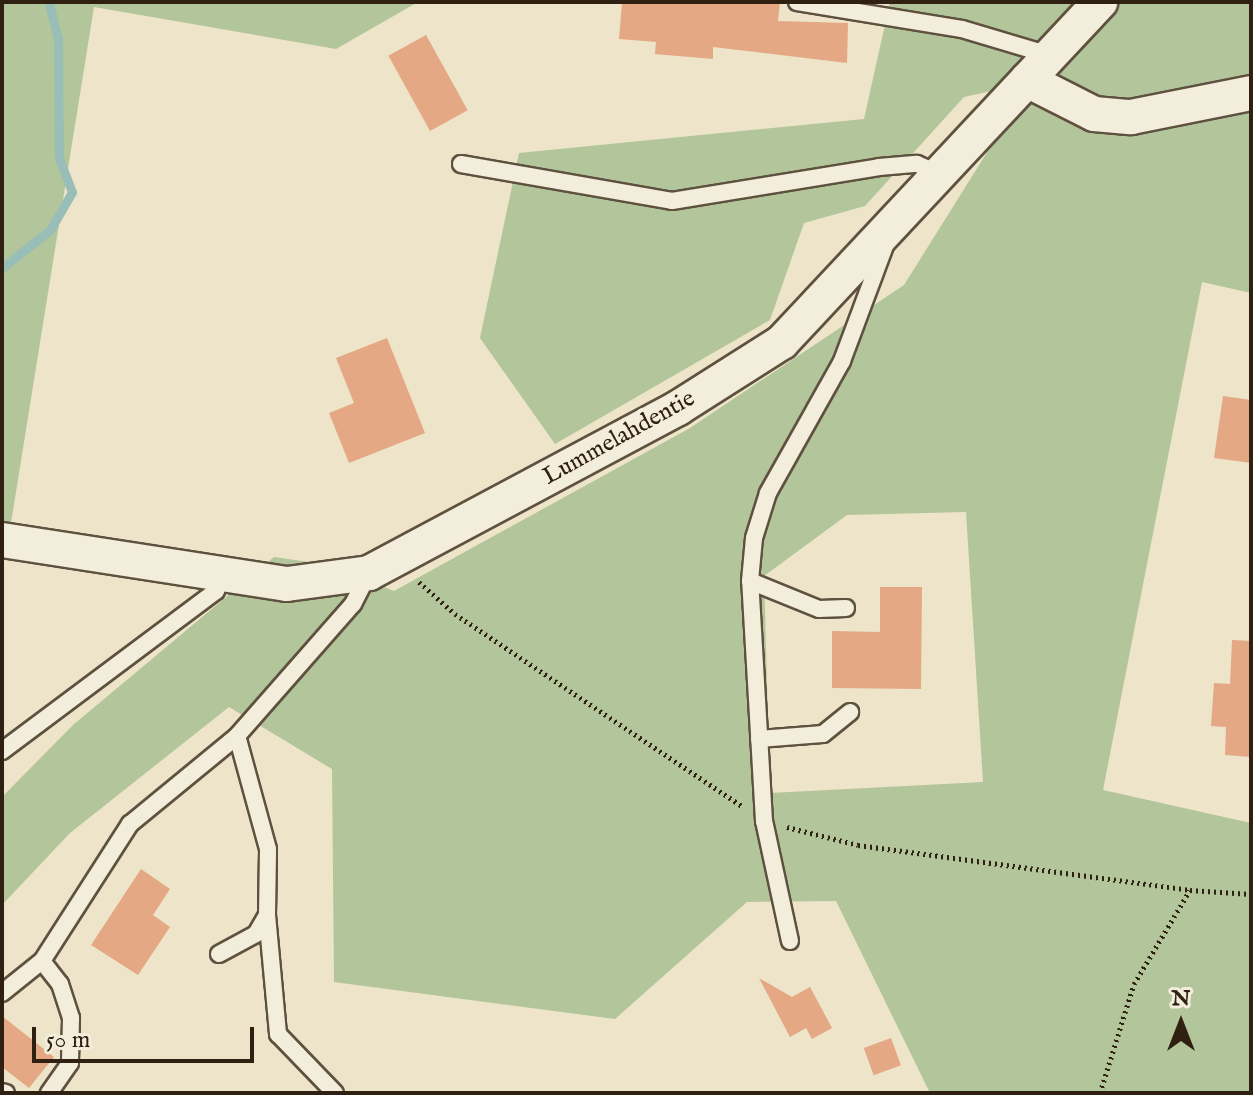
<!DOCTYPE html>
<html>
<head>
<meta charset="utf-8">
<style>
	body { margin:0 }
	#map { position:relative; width:1253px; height:1095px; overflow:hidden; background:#ede4c9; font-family:"IM FELL English",serif }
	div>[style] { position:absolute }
	.green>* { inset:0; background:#b3c59a }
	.stream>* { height:9px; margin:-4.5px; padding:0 4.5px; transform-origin:4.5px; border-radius:4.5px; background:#99beb8 }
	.building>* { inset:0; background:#e4a884; transform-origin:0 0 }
	.path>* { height:5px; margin-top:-2.5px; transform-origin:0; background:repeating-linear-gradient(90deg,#2f2011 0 2px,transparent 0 6px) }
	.roads { filter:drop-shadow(2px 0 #5e513f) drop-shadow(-2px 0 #5e513f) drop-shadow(0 2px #5e513f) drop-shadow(0 -2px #5e513f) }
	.lane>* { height:16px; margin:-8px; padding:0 8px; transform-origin:8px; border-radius:8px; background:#f3eddc }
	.street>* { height:34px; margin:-17px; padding:0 17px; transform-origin:17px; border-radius:17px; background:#f3eddc }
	span { translate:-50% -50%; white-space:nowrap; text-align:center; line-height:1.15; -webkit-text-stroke:8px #f3eddc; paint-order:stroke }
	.street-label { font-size:24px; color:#2f2011 }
	.frame { position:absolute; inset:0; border:4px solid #2f2011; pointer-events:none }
	.north { position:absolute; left:1141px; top:983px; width:80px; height:80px; -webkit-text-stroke:6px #f3eddc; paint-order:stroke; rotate:0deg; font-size:22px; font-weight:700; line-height:32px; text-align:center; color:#2f2011 }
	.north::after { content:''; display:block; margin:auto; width:28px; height:36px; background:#2f2011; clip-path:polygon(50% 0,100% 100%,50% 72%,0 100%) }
	.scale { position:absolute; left:32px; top:1027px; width:222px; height:36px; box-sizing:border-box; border:4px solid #2f2011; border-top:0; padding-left:10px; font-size:24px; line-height:28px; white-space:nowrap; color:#2f2011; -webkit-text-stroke:6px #f3eddc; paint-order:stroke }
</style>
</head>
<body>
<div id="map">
	<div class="green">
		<div style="clip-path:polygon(2px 2px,418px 2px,336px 49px,94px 7px,11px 523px,2px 522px)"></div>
		<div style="clip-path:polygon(evenodd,890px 2px,1251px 2px,1251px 293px,1202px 282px,1103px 790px,1251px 823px,1251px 1093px,930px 1093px,836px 901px,747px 902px,615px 1019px,334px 982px,332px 769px,229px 707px,70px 833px,2px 905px,2px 797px,73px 725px,274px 557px,330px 565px,394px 591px,690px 428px,904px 285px,991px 146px,991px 91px,964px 97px,865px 206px,804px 223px,770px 320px,555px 444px,480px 338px,519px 153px,864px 119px,890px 2px,966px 512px,983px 782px,770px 793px,764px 576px,847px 515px,966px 512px)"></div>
	</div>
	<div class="stream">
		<div style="left:2px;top:268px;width:61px;rotate:-38.4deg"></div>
		<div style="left:50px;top:230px;width:44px;rotate:-59.9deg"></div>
		<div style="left:72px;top:192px;width:36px;rotate:-111deg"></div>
		<div style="left:59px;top:158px;width:119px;rotate:-90.5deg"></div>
		<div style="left:58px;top:39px;width:38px;rotate:-104deg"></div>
	</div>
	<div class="building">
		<div style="clip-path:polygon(622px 2px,780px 2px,778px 21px,848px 23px,847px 63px,713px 47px,713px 59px,655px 54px,656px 42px,619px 39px)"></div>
		<div style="left:426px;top:35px;width:86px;height:43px;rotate:61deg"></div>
		<div style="clip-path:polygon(387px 338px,425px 433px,349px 463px,329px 413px,354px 403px,336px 358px)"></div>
		<div style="clip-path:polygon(1223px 396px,1251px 400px,1251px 463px,1214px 458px)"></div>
		<div style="clip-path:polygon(880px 587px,922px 587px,921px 689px,832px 688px,832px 631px,880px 632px)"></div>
		<div style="clip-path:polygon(1232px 640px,1251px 641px,1251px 757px,1225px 755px,1226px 727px,1211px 726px,1214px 683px,1230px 684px)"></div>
		<div style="clip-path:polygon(141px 869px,170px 889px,153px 915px,170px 927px,138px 975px,91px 945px)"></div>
		<div style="clip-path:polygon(759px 978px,792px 997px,810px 987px,832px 1028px,812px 1039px,806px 1028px,790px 1037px)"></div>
		<div style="clip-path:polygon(2px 1016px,54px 1057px,29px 1088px,2px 1067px)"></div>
		<div style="left:891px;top:1038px;width:29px;height:29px;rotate:70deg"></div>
	</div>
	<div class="path">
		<div style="left:419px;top:582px;width:48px;rotate:41.6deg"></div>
		<div style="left:455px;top:614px;width:345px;rotate:33.8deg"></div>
		<div style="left:787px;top:827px;width:73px;rotate:14.2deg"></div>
		<div style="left:858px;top:845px;width:335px;rotate:7.7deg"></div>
		<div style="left:1100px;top:1093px;width:114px;rotate:-72.7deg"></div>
		<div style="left:1134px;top:984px;width:109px;rotate:-59.2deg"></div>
		<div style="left:1190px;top:890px;width:61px;rotate:3.8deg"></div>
	</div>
	<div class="roads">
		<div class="lane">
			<div style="left:797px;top:2px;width:167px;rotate:9.3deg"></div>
			<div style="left:962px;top:29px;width:91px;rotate:16.6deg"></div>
			<div style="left:461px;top:164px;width:214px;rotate:9.9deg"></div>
			<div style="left:672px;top:201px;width:210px;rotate:-9.3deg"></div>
			<div style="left:879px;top:167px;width:38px;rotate:-5deg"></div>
			<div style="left:917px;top:164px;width:25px;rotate:23deg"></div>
			<div style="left:750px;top:581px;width:74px;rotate:22.1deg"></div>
			<div style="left:819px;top:609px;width:27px;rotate:-2deg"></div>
			<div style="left:759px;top:739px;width:64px;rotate:-4.5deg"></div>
			<div style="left:823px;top:734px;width:35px;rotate:-39deg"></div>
			<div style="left:2px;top:751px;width:267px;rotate:-36.8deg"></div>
			<div style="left:216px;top:591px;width:18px;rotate:-68deg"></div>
			<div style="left:267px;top:915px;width:120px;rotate:84.7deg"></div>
			<div style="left:278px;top:1034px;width:82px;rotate:46deg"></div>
			<div style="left:790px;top:941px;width:123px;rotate:-102.2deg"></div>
			<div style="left:764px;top:821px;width:240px;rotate:-93.3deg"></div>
			<div style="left:750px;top:581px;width:43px;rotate:-84.7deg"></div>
			<div style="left:754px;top:538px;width:47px;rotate:-72.7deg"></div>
			<div style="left:768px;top:493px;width:151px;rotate:-60.7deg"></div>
			<div style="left:842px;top:361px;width:123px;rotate:-69.5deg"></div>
			<div style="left:219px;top:954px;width:42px;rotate:-28.4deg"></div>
			<div style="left:256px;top:934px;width:22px;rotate:-60deg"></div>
			<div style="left:267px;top:915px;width:66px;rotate:-89.1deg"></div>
			<div style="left:268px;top:849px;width:117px;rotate:-105.3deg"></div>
			<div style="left:237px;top:736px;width:176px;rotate:-48.7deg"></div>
			<div style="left:353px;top:604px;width:33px;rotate:-63deg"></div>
			<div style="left:42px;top:961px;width:29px;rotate:52deg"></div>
			<div style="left:60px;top:984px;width:36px;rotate:72deg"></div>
			<div style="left:71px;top:1018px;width:45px;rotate:91.3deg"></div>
			<div style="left:70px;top:1063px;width:37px;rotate:125deg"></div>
			<div style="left:2px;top:993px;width:51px;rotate:-38.7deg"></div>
			<div style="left:42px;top:961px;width:163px;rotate:-57.3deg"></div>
			<div style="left:130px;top:824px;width:139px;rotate:-39.4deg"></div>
			<div style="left:2px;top:1092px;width:4px;rotate:14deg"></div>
		</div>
		<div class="street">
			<div style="left:1027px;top:80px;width:75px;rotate:26.9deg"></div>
			<div style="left:1094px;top:114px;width:37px;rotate:5deg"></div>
			<div style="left:1131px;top:117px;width:122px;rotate:-11.3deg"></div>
			<div style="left:2px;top:540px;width:288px;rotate:8.8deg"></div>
			<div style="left:287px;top:584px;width:83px;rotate:-7.6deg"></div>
			<div style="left:369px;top:573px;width:350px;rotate:-28.1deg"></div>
			<div style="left:678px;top:408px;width:123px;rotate:-32.4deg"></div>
			<div style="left:782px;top:342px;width:466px;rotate:-46.9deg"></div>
		</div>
	</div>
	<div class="street-label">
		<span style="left:619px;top:438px;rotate:-29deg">Lummelahdentie</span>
	</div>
	<div class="frame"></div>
	<div class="north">N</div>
	<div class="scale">50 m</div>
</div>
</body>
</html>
